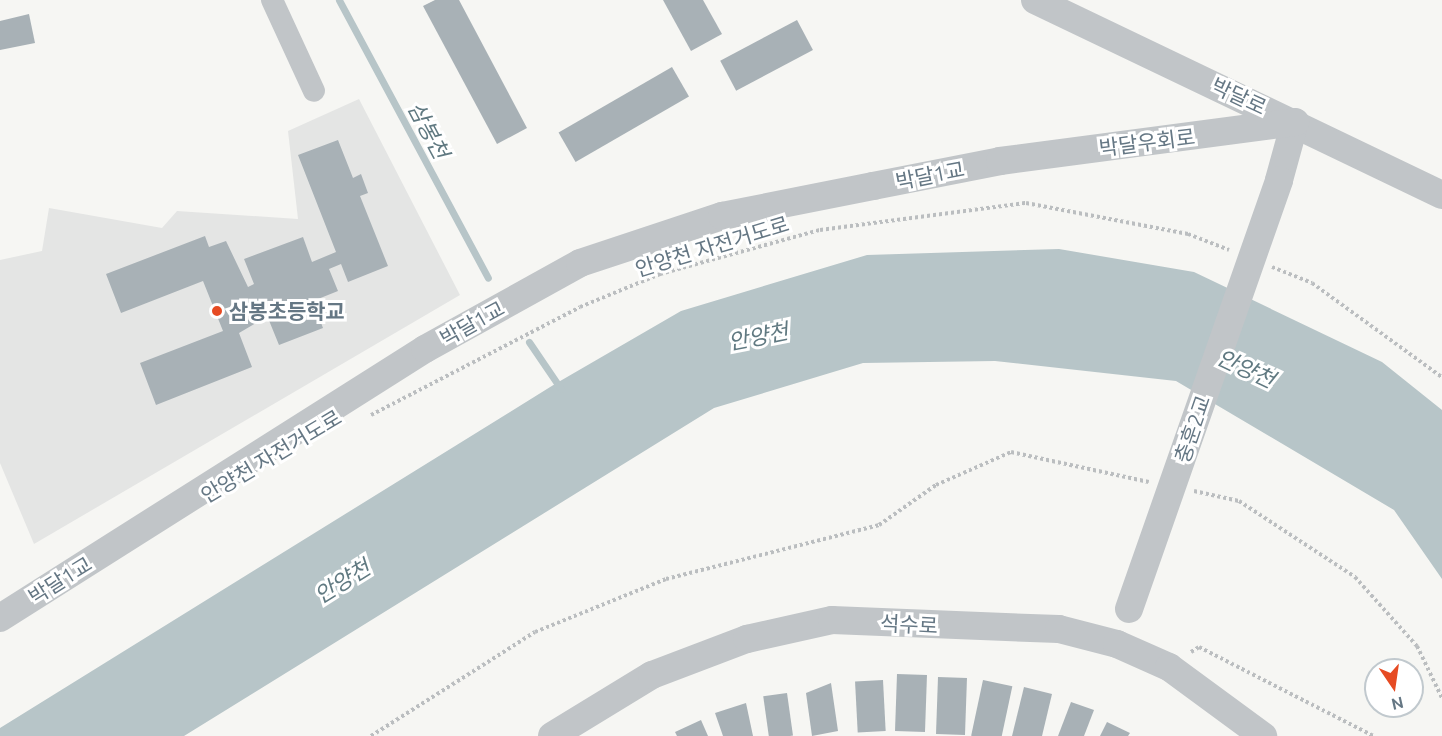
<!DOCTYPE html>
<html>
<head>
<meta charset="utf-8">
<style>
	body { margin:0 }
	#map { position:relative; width:1442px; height:736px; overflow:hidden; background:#f6f6f3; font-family:Ubuntu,"Noto Sans KR",sans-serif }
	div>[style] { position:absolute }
	.built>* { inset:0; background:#e4e5e4 }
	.water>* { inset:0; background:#b7c5c8 }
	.stream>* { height:7px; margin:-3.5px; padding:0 3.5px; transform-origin:3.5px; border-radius:3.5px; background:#b7c5c8 }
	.building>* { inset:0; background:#a8b1b6; transform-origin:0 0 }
	.path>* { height:4px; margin-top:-2px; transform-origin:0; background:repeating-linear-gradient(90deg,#bbbec0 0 3px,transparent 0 6px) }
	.minor>* { height:22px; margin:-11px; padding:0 11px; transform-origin:11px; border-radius:11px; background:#c1c5c8 }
	.tertiary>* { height:28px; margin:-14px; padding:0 14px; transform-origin:14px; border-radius:14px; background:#c1c5c8 }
	.tertiary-bridge>* { height:28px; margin:-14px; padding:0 14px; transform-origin:14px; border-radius:14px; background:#c1c5c8 }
	.dots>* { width:16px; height:16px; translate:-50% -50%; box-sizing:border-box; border:3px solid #fff; border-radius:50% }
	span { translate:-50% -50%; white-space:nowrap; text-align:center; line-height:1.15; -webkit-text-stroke:6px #fff; paint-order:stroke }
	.street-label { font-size:21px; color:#657784 }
	.poi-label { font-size:21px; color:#657784; font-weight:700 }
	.left { translate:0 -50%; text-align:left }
	.water-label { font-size:22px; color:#607981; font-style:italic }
	.north { position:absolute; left:1364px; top:658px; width:60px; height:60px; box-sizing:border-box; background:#fff; border:2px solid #c1c9ce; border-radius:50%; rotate:167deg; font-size:16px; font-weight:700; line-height:24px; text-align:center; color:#657784 }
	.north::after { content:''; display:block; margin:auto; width:21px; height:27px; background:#e64b23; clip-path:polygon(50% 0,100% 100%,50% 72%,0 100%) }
</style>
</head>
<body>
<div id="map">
	<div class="built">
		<div style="clip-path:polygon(359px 99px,460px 295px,34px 544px,0 463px,0 260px,42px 251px,49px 208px,162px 228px,177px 211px,298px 219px,288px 131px)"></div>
	</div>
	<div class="water">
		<div style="clip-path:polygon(1059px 249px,1194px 272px,1382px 362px,1442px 410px,1442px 579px,1394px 510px,1176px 381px,995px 361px,863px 363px,714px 408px,184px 736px,0 736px,0 728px,555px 384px,681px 311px,867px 255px)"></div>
	</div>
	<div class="stream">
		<div style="left:339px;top:0;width:315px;rotate:61.8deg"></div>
		<div style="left:529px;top:342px;width:57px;rotate:55.8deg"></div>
	</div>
	<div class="building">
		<div style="clip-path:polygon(435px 0,459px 0,527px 128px,497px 144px,423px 6px)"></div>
		<div style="clip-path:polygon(663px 0,703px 0,722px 34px,691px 51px)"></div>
		<div style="clip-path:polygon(29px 14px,35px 43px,0 50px,0 21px)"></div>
		<div style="left:797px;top:20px;width:34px;height:87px;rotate:62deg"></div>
		<div style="left:672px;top:67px;width:34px;height:131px;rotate:60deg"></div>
		<div style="clip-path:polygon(338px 140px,353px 178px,361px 174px,368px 193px,360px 196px,388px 266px,348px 282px,341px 264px,329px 269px,338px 291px,313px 301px,323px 328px,279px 345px,268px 318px,261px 320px,239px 333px,252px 367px,156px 405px,140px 363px,223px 331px,203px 281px,121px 313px,106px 274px,205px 236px,209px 247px,226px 241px,248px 287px,254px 284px,244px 259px,303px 237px,312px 262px,336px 252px,298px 155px)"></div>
		<div style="left:897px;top:674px;width:30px;height:57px;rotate:2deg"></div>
		<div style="left:938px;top:677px;width:29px;height:57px;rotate:2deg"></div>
		<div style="left:883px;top:680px;width:51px;height:28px;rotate:87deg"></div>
		<div style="left:983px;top:680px;width:30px;height:57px;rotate:12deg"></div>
		<div style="clip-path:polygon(831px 683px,838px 731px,812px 736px,806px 693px)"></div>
		<div style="clip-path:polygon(1024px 687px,1052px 694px,1042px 736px,1012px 736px)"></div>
		<div style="left:787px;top:693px;width:43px;height:24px;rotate:82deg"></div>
		<div style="clip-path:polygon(1071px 702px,1094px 710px,1084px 736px,1058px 736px)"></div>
		<div style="clip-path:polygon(746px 703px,753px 736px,723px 736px,715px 713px)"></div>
		<div style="clip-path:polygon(701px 720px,708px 736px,677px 736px,675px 732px)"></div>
		<div style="clip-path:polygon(1107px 722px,1130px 733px,1128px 736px,1100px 736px)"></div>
	</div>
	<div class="path">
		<div style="left:1272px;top:267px;width:43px;rotate:21.8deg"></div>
		<div style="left:1312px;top:283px;width:160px;rotate:35.9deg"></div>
		<div style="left:371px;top:415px;width:235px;rotate:-27.3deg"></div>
		<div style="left:580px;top:307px;width:87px;rotate:-22.4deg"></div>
		<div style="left:660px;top:274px;width:166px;rotate:-15.4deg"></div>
		<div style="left:820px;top:230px;width:208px;rotate:-7.5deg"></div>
		<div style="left:1026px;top:203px;width:165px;rotate:10.8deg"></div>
		<div style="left:1188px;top:234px;width:44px;rotate:21.3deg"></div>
		<div style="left:1194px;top:491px;width:46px;rotate:12.5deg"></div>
		<div style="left:1239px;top:501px;width:139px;rotate:33.2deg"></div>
		<div style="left:1355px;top:577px;width:93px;rotate:48.1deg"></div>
		<div style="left:1417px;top:646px;width:58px;rotate:64.3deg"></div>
		<div style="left:1191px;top:652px;width:9px;rotate:-32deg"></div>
		<div style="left:1199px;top:647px;width:196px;rotate:27deg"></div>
		<div style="left:371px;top:736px;width:194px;rotate:-32.4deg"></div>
		<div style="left:535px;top:632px;width:141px;rotate:-22deg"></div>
		<div style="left:666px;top:579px;width:220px;rotate:-14.2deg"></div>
		<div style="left:879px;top:525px;width:70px;rotate:-35.1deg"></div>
		<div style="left:936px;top:485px;width:82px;rotate:-23.7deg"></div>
		<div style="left:1011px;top:452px;width:141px;rotate:12.3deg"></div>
	</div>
	<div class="minor">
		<div style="left:272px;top:0;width:100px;rotate:65.2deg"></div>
	</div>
	<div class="tertiary">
		<div style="left:1035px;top:0;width:451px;rotate:25.6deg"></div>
		<div style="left:1279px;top:180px;width:60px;rotate:-74.6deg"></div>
		<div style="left:0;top:618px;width:503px;rotate:-32.33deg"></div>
		<div style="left:425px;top:349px;width:177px;rotate:-29deg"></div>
		<div style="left:580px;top:263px;width:150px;rotate:-18.3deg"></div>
		<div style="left:722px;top:216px;width:154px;rotate:-11.2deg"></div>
		<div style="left:873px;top:186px;width:129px;rotate:-11.1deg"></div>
		<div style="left:1000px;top:161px;width:298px;rotate:-7.5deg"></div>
		<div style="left:552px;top:736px;width:117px;rotate:-31.4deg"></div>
		<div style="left:652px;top:675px;width:102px;rotate:-20.8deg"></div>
		<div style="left:747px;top:639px;width:87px;rotate:-12.6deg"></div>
		<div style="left:832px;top:620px;width:227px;rotate:2.3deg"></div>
		<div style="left:1059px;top:629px;width:60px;rotate:14.5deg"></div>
		<div style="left:1117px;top:644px;width:57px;rotate:23.9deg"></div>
		<div style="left:1169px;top:667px;width:117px;rotate:36.3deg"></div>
	</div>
	<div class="tertiary-bridge">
		<div style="left:1129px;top:609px;width:454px;rotate:-70.7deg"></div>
	</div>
	<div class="dots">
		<div style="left:217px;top:311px;background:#e64b23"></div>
	</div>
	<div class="street-label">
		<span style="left:1239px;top:96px;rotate:25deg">박달로</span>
		<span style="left:1147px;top:142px;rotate:-7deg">박달우회로</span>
		<span style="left:930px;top:175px;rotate:-11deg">박달1교</span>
		<span style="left:712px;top:246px;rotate:-17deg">안양천 자전거도로</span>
		<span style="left:472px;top:323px;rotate:-29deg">박달1교</span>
		<span style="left:1192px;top:429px;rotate:-71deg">충훈2교</span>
		<span style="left:271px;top:456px;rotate:-31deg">안양천 자전거도로</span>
		<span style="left:60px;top:580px;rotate:-32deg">박달1교</span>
		<span style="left:909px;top:624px;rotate:3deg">석수로</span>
	</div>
	<div class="poi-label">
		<span class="left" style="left:229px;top:311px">삼봉초등학교</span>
	</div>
	<div class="water-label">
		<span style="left:429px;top:130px;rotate:62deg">삼봉천</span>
		<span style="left:758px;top:336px;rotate:-11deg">안양천</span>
		<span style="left:1246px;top:368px;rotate:25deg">안양천</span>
		<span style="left:342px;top:581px;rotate:-32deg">안양천</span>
	</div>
	<div class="north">N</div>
</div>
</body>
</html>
